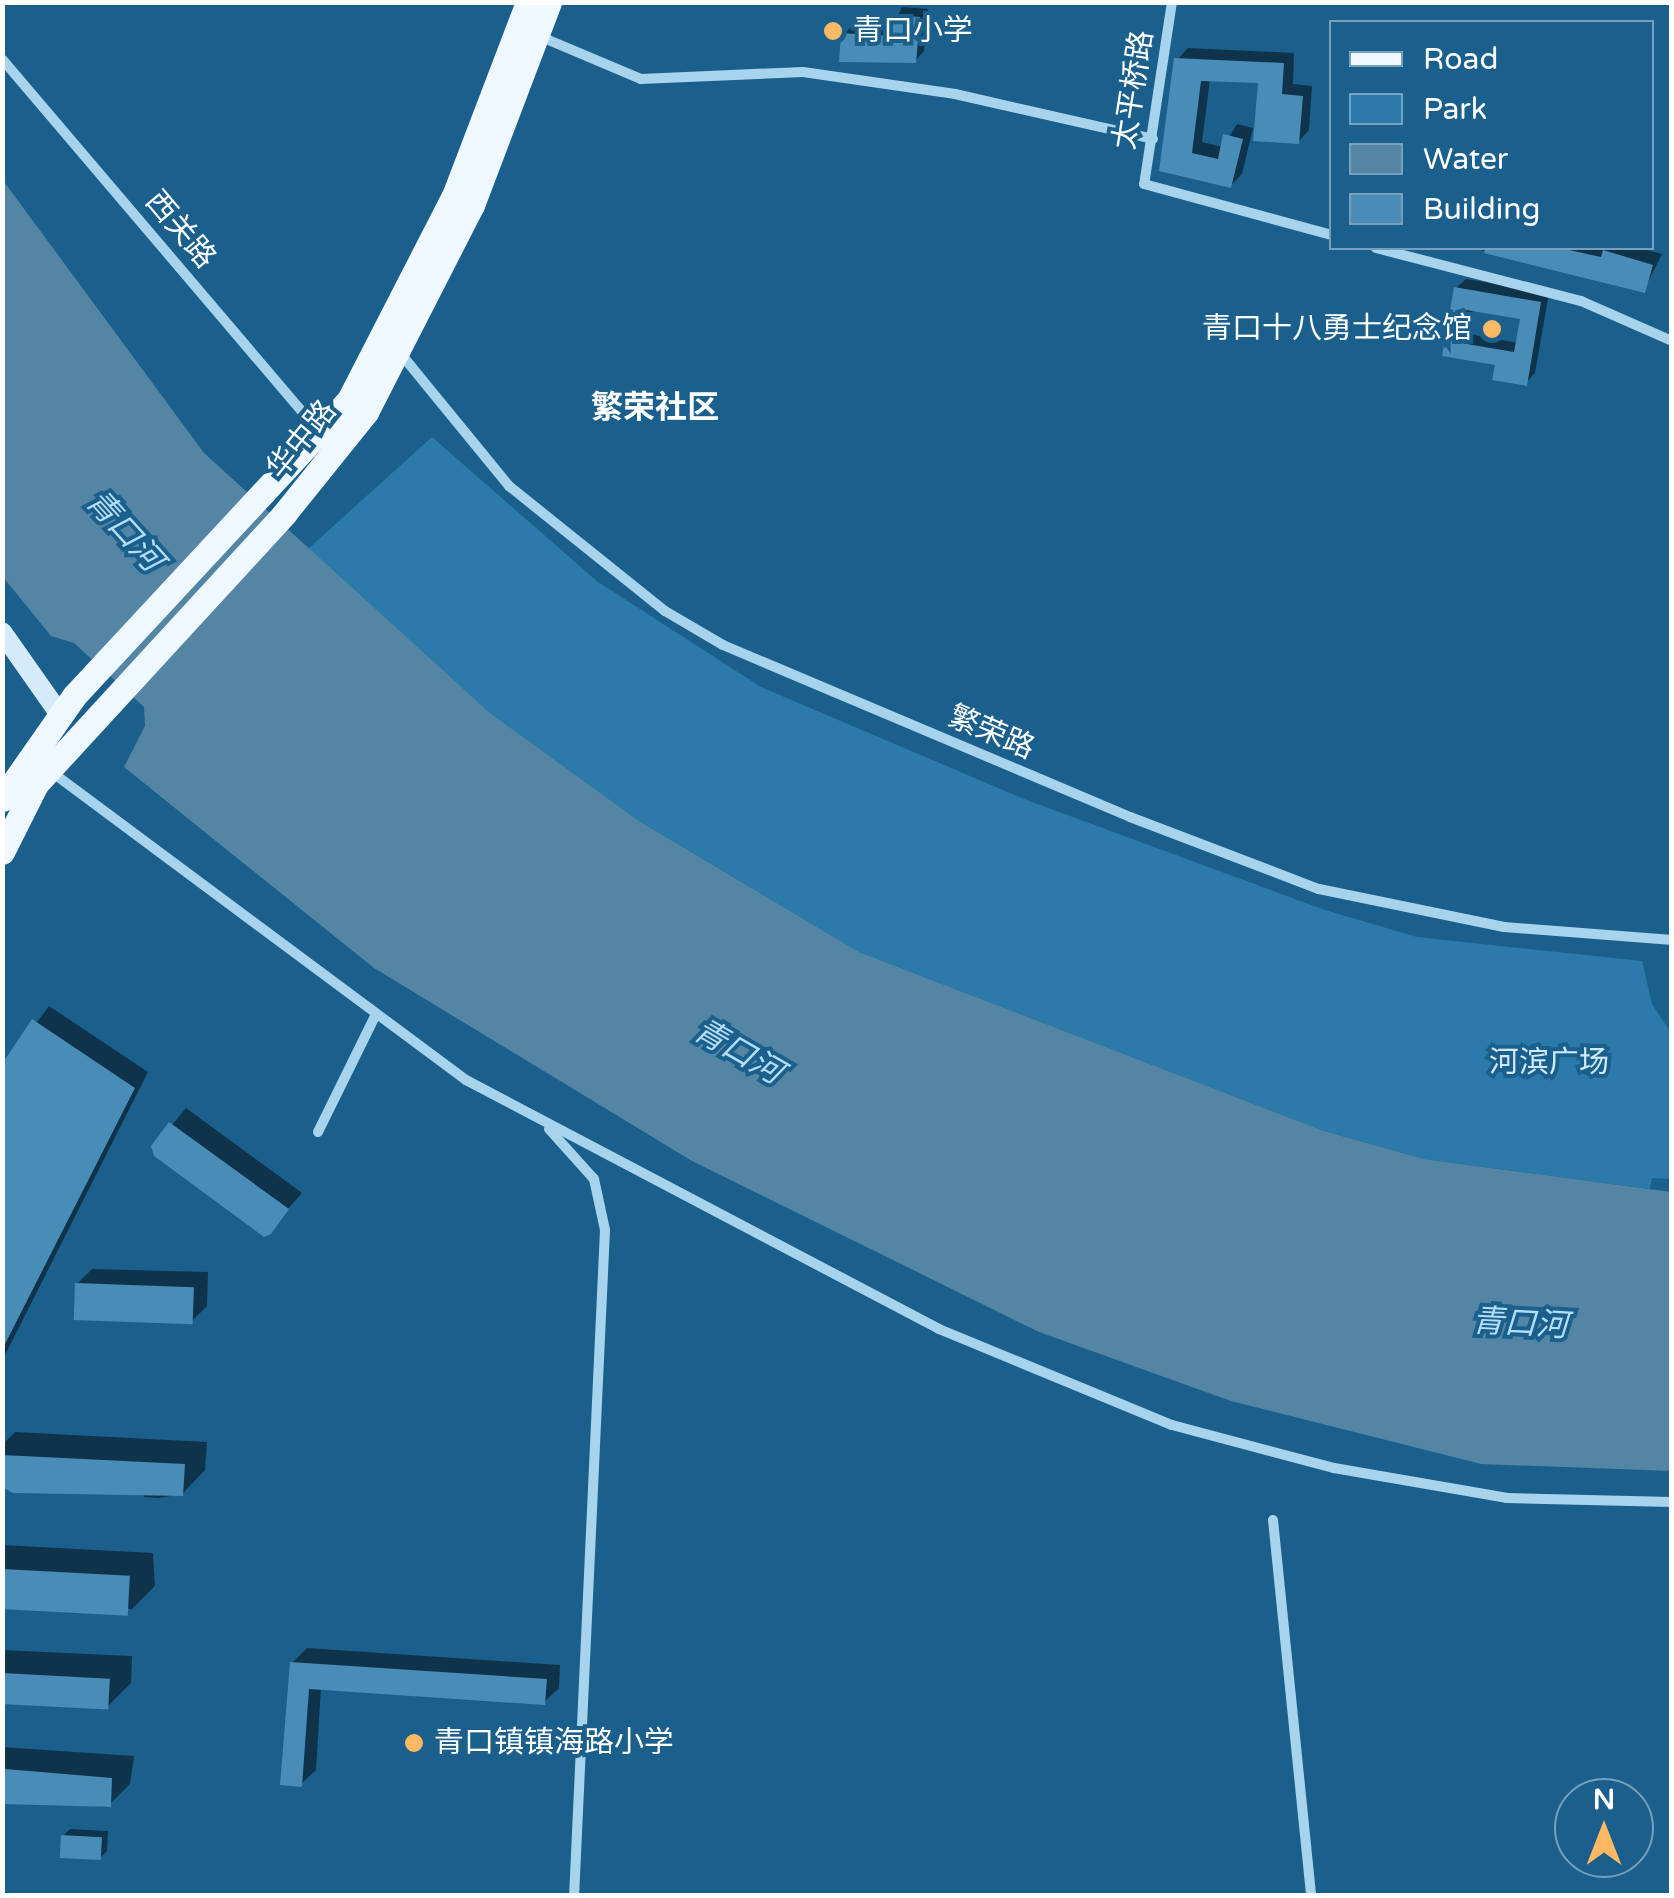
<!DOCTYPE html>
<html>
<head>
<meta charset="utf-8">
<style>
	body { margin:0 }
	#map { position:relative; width:1674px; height:1898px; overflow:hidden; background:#1b608d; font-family:"Varela Round","Noto Sans SC",sans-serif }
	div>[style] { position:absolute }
	.green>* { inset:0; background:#2b7aa9 }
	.water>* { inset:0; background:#5485a4 }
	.shadow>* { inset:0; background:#0007 }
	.building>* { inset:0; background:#488cb7; transform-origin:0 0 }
	.street>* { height:10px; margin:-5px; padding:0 5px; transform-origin:5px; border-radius:5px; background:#a8d3ed }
	.secondary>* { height:20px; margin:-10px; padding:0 10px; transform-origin:10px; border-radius:10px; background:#d5ebfa }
	.primary>* { height:25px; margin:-12.5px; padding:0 12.5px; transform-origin:12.5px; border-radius:12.5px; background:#eff8ff }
	.dots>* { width:28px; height:28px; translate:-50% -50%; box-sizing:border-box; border:5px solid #1b608d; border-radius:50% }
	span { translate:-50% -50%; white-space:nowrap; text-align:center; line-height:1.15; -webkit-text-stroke:8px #1b608d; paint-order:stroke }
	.poi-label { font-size:30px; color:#fff }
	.left { translate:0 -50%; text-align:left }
	.right { translate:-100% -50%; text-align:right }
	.street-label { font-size:30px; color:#fff }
	.park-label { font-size:30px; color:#cee9fa }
	.neighbourhood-label { font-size:32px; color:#fff; font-weight:700 }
	.water-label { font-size:32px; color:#b4dcf5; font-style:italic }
	.frame { position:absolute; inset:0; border:5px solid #fff; pointer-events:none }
	.legend { position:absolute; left:1329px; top:20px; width:325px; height:230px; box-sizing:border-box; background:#1b608d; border:2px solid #76a0bb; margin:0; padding:12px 18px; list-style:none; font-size:30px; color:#fff }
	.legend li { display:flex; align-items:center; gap:20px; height:50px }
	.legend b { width:50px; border:2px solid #76a0bb }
	.north { position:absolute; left:1554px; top:1778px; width:100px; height:100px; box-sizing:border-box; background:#1b608d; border:2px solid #76a0bb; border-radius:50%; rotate:0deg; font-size:28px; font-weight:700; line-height:40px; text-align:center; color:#fff }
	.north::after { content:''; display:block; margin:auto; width:35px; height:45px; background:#feb965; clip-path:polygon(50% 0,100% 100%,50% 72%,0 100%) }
</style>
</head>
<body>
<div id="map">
	<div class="green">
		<div style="clip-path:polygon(432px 437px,598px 582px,761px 687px,1024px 799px,1325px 910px,1417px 937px,1642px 961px,1652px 1004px,1671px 1033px,1671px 1179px,1652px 1178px,1650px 1189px,1424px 1159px,1324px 1131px,859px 952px,639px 821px,490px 713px,308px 549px)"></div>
	</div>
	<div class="water">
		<div style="clip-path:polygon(2px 179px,204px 453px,490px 713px,639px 821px,859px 952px,1324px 1131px,1424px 1159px,1671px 1192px,1671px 1471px,1481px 1464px,1231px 1401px,1039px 1332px,692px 1161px,374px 968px,124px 767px,145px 726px,144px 707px,74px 643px,51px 636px,3px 577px)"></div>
	</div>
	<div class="shadow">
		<div style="clip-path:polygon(902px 7px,928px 9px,924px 51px,915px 61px,844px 34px,853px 25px,892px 27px)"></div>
		<div style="clip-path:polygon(1188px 48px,1294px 53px,1293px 84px,1312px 86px,1309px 130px,1298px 142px,1260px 81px,1210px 79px,1202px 142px,1223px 147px,1237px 124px,1253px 128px,1242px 174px,1231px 185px,1162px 169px,1177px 60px)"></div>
		<div style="clip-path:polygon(1472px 248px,1639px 248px,1662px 254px,1644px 290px)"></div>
		<div style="clip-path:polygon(evenodd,1466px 279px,1549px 293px,1535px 373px,1526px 383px,1498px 363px,1445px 354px,1456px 288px,1466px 279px,1473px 309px,1522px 317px,1518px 343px,1469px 334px,1473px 309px)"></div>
		<div style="clip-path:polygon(49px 1006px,148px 1072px,2px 1361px,2px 1069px)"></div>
		<div style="clip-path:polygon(186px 1108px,302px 1193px,279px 1219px,154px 1147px)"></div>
		<div style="clip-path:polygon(92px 1269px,208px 1272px,207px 1306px,192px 1321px,77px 1284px)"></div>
		<div style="clip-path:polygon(15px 1432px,207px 1442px,205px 1470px,182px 1494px,159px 1498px,144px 1497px,144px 1492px,2px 1485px,2px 1445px)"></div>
		<div style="clip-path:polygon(2px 1545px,153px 1553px,155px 1586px,132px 1609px,2px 1602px)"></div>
		<div style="clip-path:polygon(307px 1648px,560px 1665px,559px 1688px,544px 1702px,321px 1687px,316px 1770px,301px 1784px,292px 1663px)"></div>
		<div style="clip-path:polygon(2px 1650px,132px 1656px,131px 1683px,108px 1706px,2px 1703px)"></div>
		<div style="clip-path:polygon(2px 1747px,134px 1756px,130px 1784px,107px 1807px,2px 1801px)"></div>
		<div style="clip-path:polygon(70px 1829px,108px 1831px,107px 1851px,100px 1858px,63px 1836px)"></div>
	</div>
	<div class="building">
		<div style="clip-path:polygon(890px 15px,920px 17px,916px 63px,839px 62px,841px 33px,889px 36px)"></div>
		<div style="clip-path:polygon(1174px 58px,1284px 63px,1282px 94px,1303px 96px,1299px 144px,1253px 141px,1258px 83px,1201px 81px,1192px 153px,1218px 159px,1223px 134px,1243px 139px,1231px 188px,1159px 171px)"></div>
		<div style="clip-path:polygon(1485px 248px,1560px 248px,1601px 257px,1603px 250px,1653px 265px,1645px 293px,1484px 253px)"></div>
		<div style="clip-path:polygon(evenodd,1454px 287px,1541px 302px,1527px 386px,1492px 380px,1495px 365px,1442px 356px,1454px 287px,1466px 310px,1520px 319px,1514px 352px,1461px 343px,1466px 310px)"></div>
		<div style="clip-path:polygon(32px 1019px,135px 1088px,2px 1350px,2px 1064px)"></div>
		<div style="clip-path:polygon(169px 1122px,289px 1209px,271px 1234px,264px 1237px,154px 1156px,151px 1146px)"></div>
		<div style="left:75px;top:1283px;width:119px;height:37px;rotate:2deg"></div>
		<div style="clip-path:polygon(2px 1455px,185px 1464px,183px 1496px,13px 1493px,2px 1487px)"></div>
		<div style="left:2px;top:1569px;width:128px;height:40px;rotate:3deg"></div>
		<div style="clip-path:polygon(290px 1662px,547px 1679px,545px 1705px,309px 1689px,302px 1787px,280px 1785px)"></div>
		<div style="left:2px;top:1673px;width:108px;height:31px;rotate:3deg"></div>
		<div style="clip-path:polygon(5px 1769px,112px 1778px,111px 1807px,2px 1804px)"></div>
		<div style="left:61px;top:1835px;width:41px;height:23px;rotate:3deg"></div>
	</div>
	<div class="street">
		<div style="left:1172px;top:2px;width:184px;rotate:98.7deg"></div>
		<div style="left:1144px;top:184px;width:195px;rotate:15.2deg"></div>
		<div style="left:539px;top:36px;width:111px;rotate:22.9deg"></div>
		<div style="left:641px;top:79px;width:162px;rotate:-2.5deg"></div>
		<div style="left:803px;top:72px;width:154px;rotate:8.2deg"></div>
		<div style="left:955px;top:94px;width:203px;rotate:12.8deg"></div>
		<div style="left:2px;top:59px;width:490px;rotate:49.6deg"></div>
		<div style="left:1376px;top:248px;width:212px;rotate:14.5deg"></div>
		<div style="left:1581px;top:301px;width:99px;rotate:23.7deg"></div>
		<div style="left:401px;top:354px;width:171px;rotate:50.7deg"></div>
		<div style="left:509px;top:486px;width:200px;rotate:38.7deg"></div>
		<div style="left:665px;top:611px;width:67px;rotate:30.4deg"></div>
		<div style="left:723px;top:645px;width:442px;rotate:22.9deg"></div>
		<div style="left:1130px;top:817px;width:202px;rotate:20.9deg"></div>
		<div style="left:1319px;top:889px;width:189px;rotate:11.6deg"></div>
		<div style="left:1504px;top:927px;width:169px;rotate:4.4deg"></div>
		<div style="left:49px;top:770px;width:520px;rotate:36.63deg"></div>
		<div style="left:466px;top:1080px;width:535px;rotate:27.76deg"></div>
		<div style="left:939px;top:1329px;width:252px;rotate:22.4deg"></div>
		<div style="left:1172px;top:1425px;width:168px;rotate:14.9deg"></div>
		<div style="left:1334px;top:1468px;width:176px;rotate:9.8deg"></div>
		<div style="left:1507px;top:1498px;width:165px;rotate:1.4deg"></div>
		<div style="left:549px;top:1129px;width:67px;rotate:48deg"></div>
		<div style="left:594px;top:1179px;width:52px;rotate:77.8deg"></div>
		<div style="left:605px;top:1230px;width:667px;rotate:92.66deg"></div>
		<div style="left:318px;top:1132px;width:131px;rotate:-63.8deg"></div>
		<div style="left:1273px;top:1520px;width:378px;rotate:84.2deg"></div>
	</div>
	<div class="secondary">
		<div style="left:2px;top:632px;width:103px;rotate:54.9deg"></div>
	</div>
	<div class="primary">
		<div style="left:2px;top:799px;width:126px;rotate:-55deg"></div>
		<div style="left:74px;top:696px;width:404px;rotate:-47.1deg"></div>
		<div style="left:349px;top:400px;width:229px;rotate:-62.8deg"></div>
		<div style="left:454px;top:196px;width:208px;rotate:-69.1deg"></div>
		<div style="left:2px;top:852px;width:76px;rotate:-63.4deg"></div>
		<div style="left:36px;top:784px;width:367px;rotate:-47.4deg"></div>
		<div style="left:284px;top:514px;width:131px;rotate:-51.2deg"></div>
		<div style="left:366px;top:412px;width:233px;rotate:-62.9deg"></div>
		<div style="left:472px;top:205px;width:217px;rotate:-69.2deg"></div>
	</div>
	<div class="dots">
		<div style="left:833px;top:31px;background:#feb965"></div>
		<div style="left:1492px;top:329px;background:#feb965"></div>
		<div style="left:414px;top:1743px;background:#feb965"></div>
	</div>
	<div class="poi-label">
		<span class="left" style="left:853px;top:31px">青口小学</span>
		<span class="right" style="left:1472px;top:329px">青口十八勇士纪念馆</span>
		<span class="left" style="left:434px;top:1743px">青口镇镇海路小学</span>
	</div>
	<div class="street-label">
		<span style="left:1134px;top:90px;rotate:-81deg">太平桥路</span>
		<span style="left:180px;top:230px;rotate:50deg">西关路</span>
		<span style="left:302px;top:440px;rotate:-51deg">华中路</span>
		<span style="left:991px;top:733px;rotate:23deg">繁荣路</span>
	</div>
	<div class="park-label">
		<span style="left:1549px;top:1063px">河滨广场</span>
	</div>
	<div class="neighbourhood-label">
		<span style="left:655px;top:408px">繁荣社区</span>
	</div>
	<div class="water-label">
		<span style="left:124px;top:531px;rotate:48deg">青口河</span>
		<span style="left:738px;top:1052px;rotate:30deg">青口河</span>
		<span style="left:1520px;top:1324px;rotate:3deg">青口河</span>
	</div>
	<div class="frame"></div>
	<ul class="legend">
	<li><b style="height:12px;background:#eff8ff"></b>Road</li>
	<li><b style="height:28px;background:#2b7aa9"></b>Park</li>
	<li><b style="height:28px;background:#5485a4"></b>Water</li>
	<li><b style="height:28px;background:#488cb7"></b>Building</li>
	</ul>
	<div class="north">N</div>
</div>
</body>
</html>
